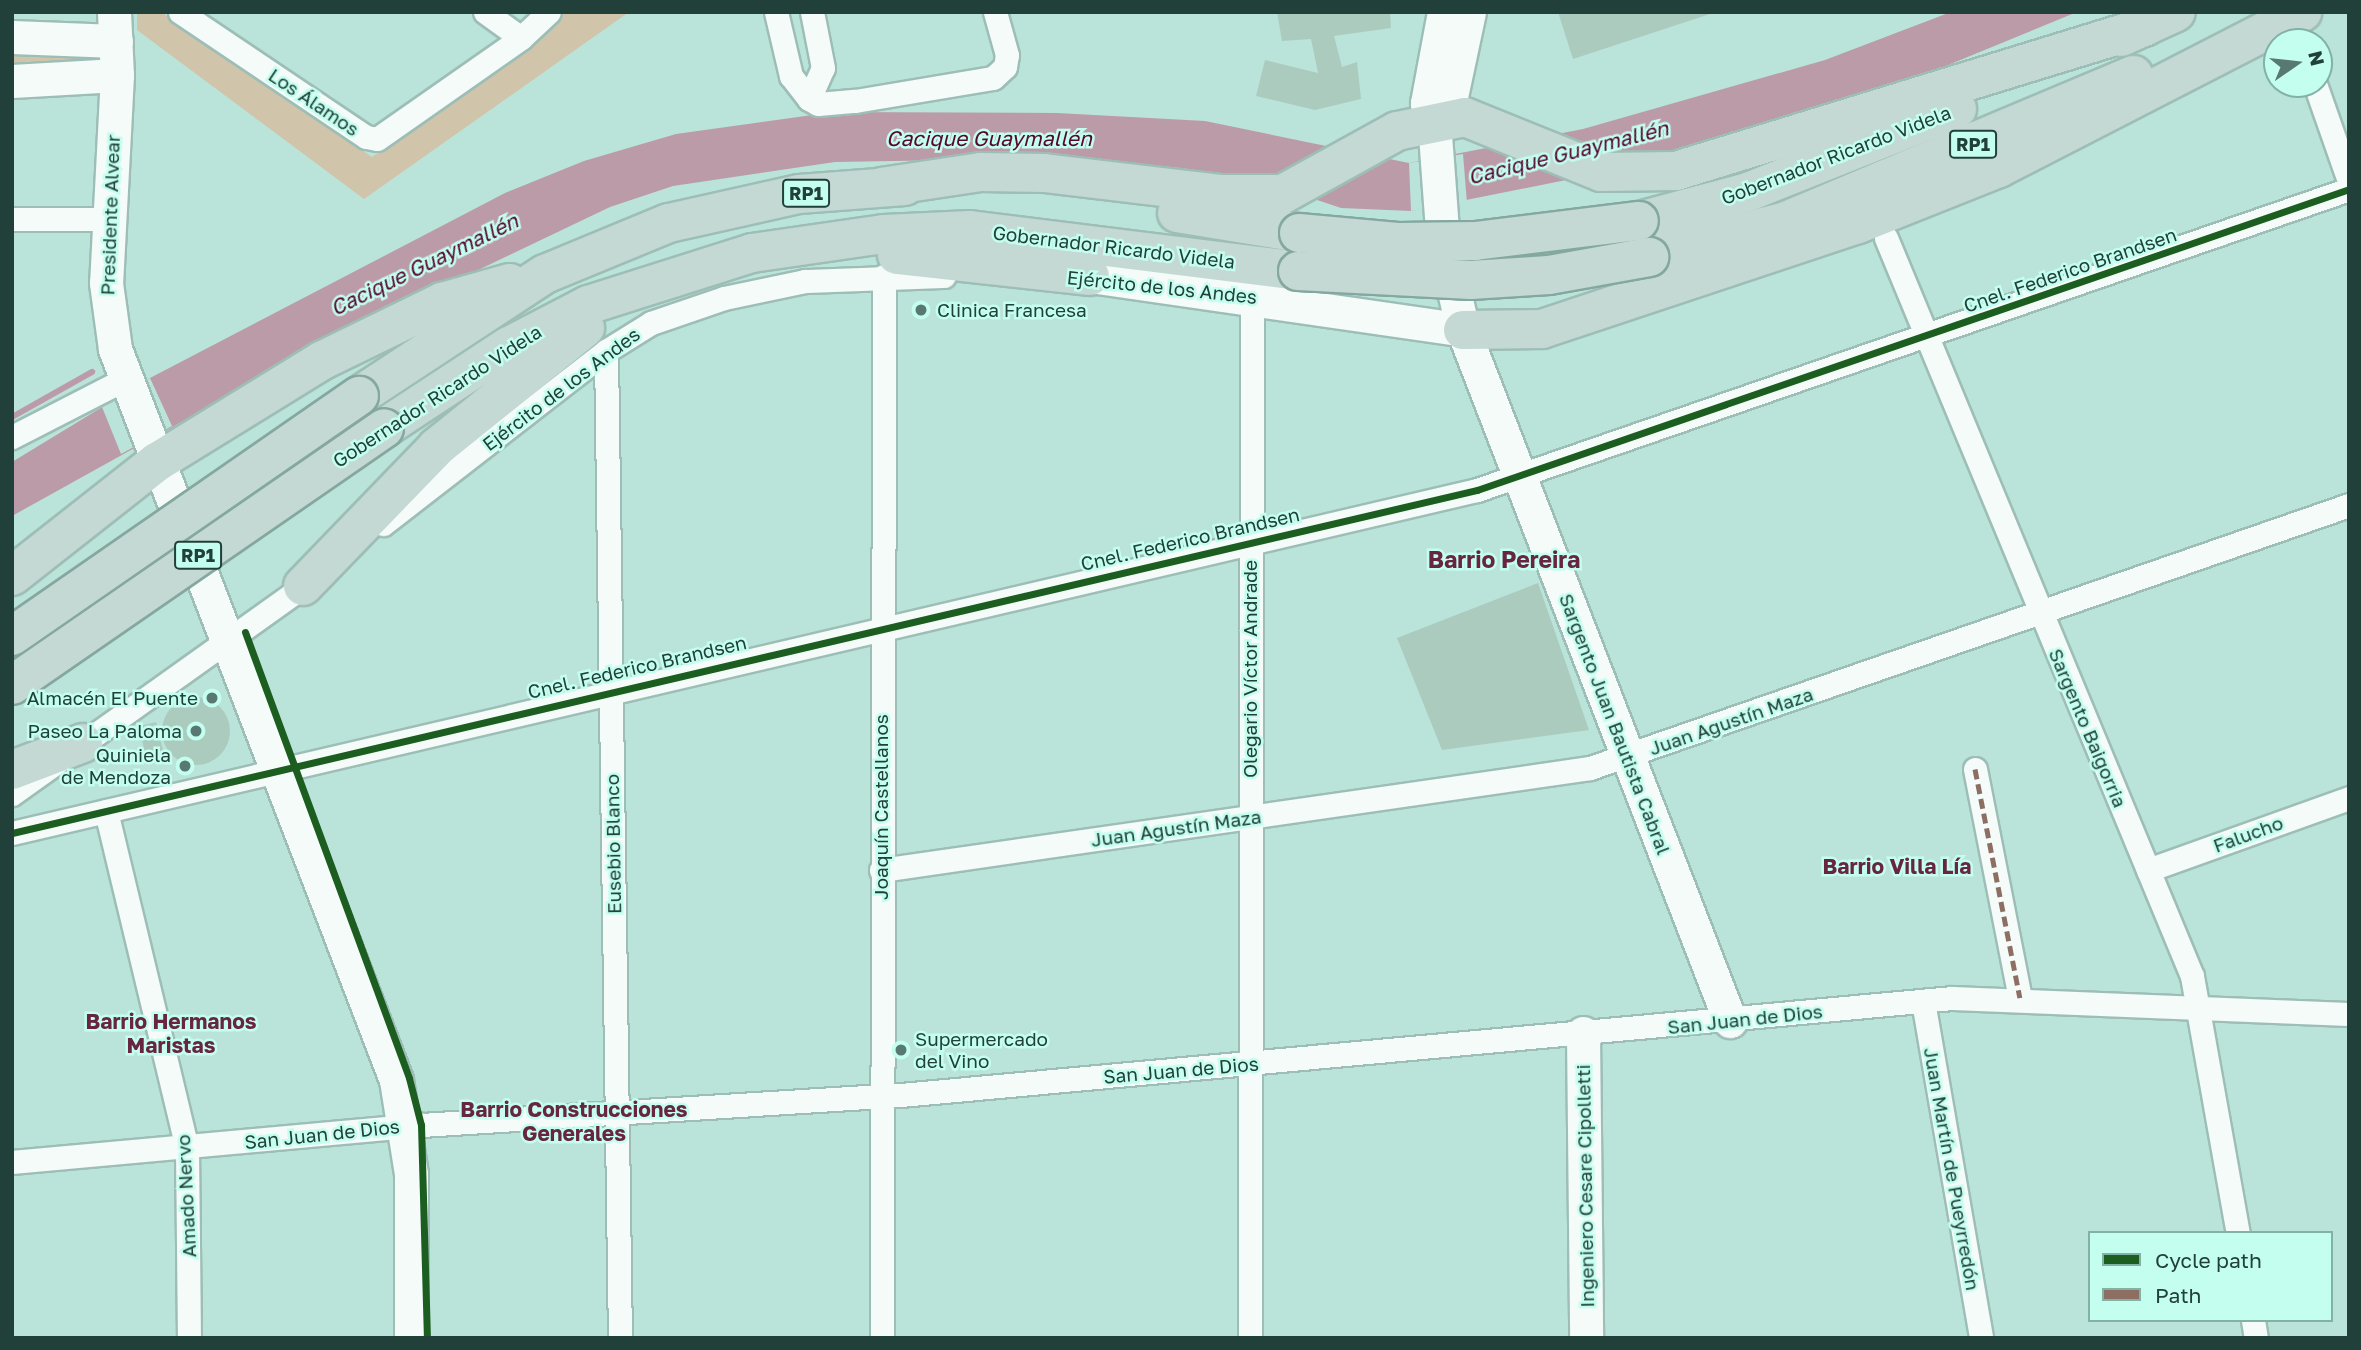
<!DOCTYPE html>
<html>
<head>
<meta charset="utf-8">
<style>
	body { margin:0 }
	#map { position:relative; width:2361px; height:1350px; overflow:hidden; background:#bae3d9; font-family:"Golos Text",sans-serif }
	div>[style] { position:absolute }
	.green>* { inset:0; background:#d0c4aa }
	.water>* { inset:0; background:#bc9ba8 }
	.pier>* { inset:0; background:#bae3d9 }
	.stream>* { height:6px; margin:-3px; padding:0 3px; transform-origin:3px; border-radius:3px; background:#bc9ba8 }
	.building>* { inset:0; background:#accbbf; transform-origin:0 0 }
	.round { border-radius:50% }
	.roads { filter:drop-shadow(2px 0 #9dbeb6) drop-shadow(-2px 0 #9dbeb6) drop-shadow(0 2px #9dbeb6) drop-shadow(0 -2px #9dbeb6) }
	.street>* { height:23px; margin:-11.5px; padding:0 11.5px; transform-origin:11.5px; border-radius:11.5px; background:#f5fbf9 }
	.secondary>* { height:33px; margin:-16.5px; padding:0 16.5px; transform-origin:16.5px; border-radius:16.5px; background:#f5fbf9 }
	.highway>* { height:38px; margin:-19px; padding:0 19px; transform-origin:19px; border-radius:19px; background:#c4d8d4 }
	.bridges { filter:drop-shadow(2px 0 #84a89f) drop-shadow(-2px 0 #84a89f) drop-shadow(0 2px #84a89f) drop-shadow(0 -2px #84a89f) }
	.highway-bridge>* { height:38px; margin:-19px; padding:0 19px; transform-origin:19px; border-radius:19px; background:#c4d8d4 }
	.quiet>* { height:5px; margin-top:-2.5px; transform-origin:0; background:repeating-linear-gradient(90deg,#8d6e63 0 10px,transparent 0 15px) }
	.cycleway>* { height:7px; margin:-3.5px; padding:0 3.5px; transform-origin:3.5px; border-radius:3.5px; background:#1b5e20 }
	.dots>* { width:19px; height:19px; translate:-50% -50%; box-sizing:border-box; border:4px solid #c3feef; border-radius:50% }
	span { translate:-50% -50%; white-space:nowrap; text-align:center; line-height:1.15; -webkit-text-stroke:5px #c3feef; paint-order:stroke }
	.shield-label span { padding:2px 5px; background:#c3feef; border:2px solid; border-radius:5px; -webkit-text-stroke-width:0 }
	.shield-label { font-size:18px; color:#214039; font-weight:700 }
	.street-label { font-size:19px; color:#214039 }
	.poi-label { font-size:19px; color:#214039 }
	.left { translate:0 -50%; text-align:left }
	.right { translate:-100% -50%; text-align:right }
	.water-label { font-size:21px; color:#57062f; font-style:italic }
	.neighbourhood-label { font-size:21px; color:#672540; font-weight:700 }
	.quarter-label { font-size:23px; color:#672540; font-weight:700 }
	.frame { position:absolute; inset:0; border:14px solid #214039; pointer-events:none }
	.legend { position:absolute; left:2088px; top:1231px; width:245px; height:91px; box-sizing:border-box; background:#c3feef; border:2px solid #82b2a6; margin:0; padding:9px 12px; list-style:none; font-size:21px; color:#214039 }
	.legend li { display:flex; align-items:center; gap:14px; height:35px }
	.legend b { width:35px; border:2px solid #82b2a6 }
	.north { position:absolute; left:2263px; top:28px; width:70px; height:70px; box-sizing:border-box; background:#c3feef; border:2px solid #82b2a6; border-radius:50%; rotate:76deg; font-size:19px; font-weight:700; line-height:28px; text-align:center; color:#214039 }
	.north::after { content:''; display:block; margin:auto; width:24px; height:32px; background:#577971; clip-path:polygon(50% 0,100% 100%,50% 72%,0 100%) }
</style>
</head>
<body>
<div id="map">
	<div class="green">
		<div style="clip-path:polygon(137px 12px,161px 12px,372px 157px,526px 48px,566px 12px,629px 12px,364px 199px,137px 30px)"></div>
		<div style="clip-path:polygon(12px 47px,84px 56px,79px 61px,12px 65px)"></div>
	</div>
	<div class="water">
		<div style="clip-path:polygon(1951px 12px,2077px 12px,1858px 102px,1581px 177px,1411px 211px,1341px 208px,1257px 180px,1182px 168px,1013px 159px,835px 162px,673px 186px,610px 207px,311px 350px,12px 516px,12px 462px,150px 378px,505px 193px,584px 161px,676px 134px,834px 112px,1057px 113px,1205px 121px,1409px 163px,1583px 129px,1825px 60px)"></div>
	</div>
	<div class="pier">
		<div style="clip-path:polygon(1463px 154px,1467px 203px,1411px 211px,1409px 163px)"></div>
		<div style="clip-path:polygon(150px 378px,172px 426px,121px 454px,102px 407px)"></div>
	</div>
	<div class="stream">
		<div style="left:12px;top:417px;width:92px;rotate:-29.4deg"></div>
	</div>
	<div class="building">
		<div style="clip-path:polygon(1277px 12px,1390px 12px,1391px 28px,1334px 36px,1342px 67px,1357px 62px,1361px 99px,1315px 110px,1256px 96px,1265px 60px,1318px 73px,1311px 39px,1282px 41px)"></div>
		<div style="clip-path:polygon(1558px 12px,1713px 12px,1713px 13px,1573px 59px)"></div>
		<div style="clip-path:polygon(1538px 583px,1589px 730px,1442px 750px,1397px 638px)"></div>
		<div class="round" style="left:162px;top:697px;width:68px;height:68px"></div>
		<div style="left:156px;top:722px;width:29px;height:18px;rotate:76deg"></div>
	</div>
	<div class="roads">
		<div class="street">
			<div style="left:180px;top:12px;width:224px;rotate:33.9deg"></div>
			<div style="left:366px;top:137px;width:11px;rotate:10deg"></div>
			<div style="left:377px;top:139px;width:176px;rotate:-35deg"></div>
			<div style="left:521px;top:38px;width:38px;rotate:-43deg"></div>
			<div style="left:485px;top:12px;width:44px;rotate:35.8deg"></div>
			<div style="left:776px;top:12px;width:66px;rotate:76.8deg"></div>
			<div style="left:791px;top:76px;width:29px;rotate:52deg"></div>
			<div style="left:809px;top:99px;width:34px;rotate:-66deg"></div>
			<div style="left:823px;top:68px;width:57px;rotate:-101.1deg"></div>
			<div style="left:2315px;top:84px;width:103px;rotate:70.7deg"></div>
			<div style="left:809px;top:99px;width:10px;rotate:29deg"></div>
			<div style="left:818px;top:104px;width:37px;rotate:-5deg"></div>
			<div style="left:855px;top:101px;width:140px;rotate:-9.5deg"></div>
			<div style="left:993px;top:78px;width:16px;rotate:-43deg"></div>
			<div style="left:1005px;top:67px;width:12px;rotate:-81deg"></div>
			<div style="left:1007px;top:55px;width:45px;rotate:-105.6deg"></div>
			<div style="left:12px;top:219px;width:94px"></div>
			<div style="left:1886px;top:238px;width:799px;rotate:67.48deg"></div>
			<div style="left:2192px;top:976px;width:261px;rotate:79.9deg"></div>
			<div style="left:606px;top:351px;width:987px;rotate:89.19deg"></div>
			<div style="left:12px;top:437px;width:127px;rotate:-27.2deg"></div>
			<div style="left:383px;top:524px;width:282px;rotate:-37.8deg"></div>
			<div style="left:606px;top:351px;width:53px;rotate:-31.9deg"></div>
			<div style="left:651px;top:323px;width:77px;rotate:-18.9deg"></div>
			<div style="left:724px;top:298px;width:83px;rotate:-11.9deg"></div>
			<div style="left:805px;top:281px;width:139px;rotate:-2.1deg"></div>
			<div style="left:1975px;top:769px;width:233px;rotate:78.9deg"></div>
			<div style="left:12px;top:794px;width:369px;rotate:-35.5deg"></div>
			<div style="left:106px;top:811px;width:347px;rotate:76.5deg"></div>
			<div style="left:187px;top:1148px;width:190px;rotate:89.4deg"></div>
			<div style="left:12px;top:833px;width:1505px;rotate:-13.18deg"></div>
			<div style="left:1477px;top:490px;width:922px;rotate:-19.04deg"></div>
			<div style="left:881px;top:870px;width:716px;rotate:-8.19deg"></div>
			<div style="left:1590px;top:768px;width:803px;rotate:-19.11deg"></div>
			<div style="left:2148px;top:870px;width:214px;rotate:-19.7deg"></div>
			<div style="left:1923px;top:1001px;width:342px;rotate:80.2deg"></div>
			<div style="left:12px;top:1162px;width:411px;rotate:-5.2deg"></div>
			<div style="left:421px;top:1125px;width:492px;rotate:-3.6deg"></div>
			<div style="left:912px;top:1094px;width:1044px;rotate:-5.27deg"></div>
			<div style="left:1952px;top:998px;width:397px;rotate:2.3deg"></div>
			<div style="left:2253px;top:1320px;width:18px;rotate:81deg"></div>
			<div style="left:882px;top:1338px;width:1062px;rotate:-89.89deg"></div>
			<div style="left:1250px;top:1338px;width:1043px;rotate:-89.89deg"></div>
		</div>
		<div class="secondary">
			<div style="left:114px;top:12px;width:63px;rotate:87.3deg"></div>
			<div style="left:117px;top:75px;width:208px;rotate:93deg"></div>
			<div style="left:106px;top:283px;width:67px;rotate:82.2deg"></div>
			<div style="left:115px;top:349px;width:783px;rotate:68.97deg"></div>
			<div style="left:396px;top:1080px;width:95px;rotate:80.9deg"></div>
			<div style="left:411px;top:1174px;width:164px;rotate:90deg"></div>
			<div style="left:1444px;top:12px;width:93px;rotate:100.6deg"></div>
			<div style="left:1427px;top:103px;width:19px;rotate:69deg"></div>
			<div style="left:1434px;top:121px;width:122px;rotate:85.8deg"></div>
			<div style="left:1443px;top:243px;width:89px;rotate:77.1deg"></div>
			<div style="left:1463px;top:330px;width:741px;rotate:68.87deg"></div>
			<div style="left:12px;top:37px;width:104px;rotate:2.2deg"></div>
			<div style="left:12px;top:81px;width:105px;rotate:-3.3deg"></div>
			<div style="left:1434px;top:121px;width:21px;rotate:-45deg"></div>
			<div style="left:1449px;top:106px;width:96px;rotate:-78deg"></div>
			<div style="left:1090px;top:276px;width:377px;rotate:8.2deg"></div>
			<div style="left:1583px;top:1033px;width:305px;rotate:89.4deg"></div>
		</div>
		<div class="highway">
			<div style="left:2121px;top:37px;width:60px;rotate:-24.4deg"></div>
			<div style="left:881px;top:187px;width:101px;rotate:-8.5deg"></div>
			<div style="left:981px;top:172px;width:63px;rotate:0.9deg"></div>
			<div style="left:1044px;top:173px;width:177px;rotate:6.8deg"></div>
			<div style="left:1220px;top:194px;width:63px"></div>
			<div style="left:1283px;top:194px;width:130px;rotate:-28.9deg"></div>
			<div style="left:1397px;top:131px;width:69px;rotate:-11.6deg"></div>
			<div style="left:1465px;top:117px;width:147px;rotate:22deg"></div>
			<div style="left:1601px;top:172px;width:75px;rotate:-0.8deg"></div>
			<div style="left:1676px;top:171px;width:491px;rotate:-17.1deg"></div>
			<div style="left:1177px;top:213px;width:124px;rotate:9.3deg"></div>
			<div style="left:1639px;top:221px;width:113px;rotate:-14.9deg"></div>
			<div style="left:1748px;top:192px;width:225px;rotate:-21.7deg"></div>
			<div style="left:897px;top:255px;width:194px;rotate:6.2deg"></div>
			<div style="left:1649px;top:257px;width:142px;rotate:-14.7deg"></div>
			<div style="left:1786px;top:221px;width:377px;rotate:-22.8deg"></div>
			<div style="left:1463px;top:330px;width:79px;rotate:-0.7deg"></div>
			<div style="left:1542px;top:329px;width:333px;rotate:-18.4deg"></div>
			<div style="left:1858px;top:224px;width:152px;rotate:-21.7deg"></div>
			<div style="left:1999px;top:168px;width:341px;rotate:-27.2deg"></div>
			<div style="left:359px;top:396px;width:222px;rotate:-33.3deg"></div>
			<div style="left:545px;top:274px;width:134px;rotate:-22.4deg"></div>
			<div style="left:669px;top:223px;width:133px;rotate:-12.6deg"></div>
			<div style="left:799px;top:194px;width:106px;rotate:-4.3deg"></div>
			<div style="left:384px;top:428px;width:149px;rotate:-33.3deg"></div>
			<div style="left:509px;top:346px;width:89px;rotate:-27.4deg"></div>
			<div style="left:588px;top:305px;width:172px;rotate:-17.6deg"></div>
			<div style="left:752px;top:253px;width:133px;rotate:-8.2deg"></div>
			<div style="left:884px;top:234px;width:86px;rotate:-2.7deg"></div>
			<div style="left:970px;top:230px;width:331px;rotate:7.1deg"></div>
			<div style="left:12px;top:576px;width:184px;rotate:-38.2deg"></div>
			<div style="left:157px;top:462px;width:193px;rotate:-31.6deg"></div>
			<div style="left:321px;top:361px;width:135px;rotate:-26deg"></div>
			<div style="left:442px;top:302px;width:70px;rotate:-15.8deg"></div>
			<div style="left:303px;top:586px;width:193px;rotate:-46deg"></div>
			<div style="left:437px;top:447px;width:190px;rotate:-38.8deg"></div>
			<div style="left:12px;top:770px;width:76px;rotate:-20.8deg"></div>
		</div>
	</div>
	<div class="bridges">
		<div class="highway-bridge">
			<div style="left:1299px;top:233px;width:99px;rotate:5.2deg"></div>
			<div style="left:1398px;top:242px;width:77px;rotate:-0.7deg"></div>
			<div style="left:1475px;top:241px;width:165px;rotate:-7deg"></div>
			<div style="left:1298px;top:271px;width:173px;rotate:3deg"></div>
			<div style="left:1471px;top:280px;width:78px;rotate:-3.7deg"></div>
			<div style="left:1549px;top:275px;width:102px;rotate:-10.2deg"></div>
			<div style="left:12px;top:636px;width:422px;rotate:-34.7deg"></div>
			<div style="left:12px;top:685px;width:452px;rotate:-34.6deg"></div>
		</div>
	</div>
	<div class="quiet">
		<div style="left:1975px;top:769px;width:233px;rotate:78.9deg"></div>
	</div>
	<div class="cycleway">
		<div style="left:245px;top:632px;width:475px;rotate:69.8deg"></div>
		<div style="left:409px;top:1078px;width:49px;rotate:75.7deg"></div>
		<div style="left:421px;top:1125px;width:213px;rotate:88.4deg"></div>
		<div style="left:12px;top:833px;width:1505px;rotate:-13.18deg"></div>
		<div style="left:1477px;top:490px;width:922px;rotate:-19.04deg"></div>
	</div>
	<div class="dots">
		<div style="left:921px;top:310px;background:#577971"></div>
		<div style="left:212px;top:698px;background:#577971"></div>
		<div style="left:196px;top:731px;background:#577971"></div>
		<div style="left:185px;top:766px;background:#577971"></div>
		<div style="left:901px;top:1050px;background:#577971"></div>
	</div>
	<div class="shield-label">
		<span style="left:1973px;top:144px">RP1</span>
		<span style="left:806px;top:193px">RP1</span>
		<span style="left:198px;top:555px">RP1</span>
	</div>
	<div class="street-label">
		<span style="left:314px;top:102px;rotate:34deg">Los Álamos</span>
		<span style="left:1836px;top:155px;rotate:-21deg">Gobernador Ricardo Videla</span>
		<span style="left:110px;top:215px;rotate:-88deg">Presidente Alvear</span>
		<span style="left:1114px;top:247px;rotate:7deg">Gobernador Ricardo Videla</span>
		<span style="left:2070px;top:270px;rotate:-19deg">Cnel. Federico Brandsen</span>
		<span style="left:1162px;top:287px;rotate:6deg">Ejército de los Andes</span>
		<span style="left:561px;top:389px;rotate:-37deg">Ejército de los Andes</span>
		<span style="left:437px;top:396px;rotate:-33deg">Gobernador Ricardo Videla</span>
		<span style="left:1190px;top:539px;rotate:-13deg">Cnel. Federico Brandsen</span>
		<span style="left:637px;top:667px;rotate:-13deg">Cnel. Federico Brandsen</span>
		<span style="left:1250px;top:669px;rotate:-90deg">Olegario Víctor Andrade</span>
		<span style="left:1731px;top:721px;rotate:-19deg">Juan Agustín Maza</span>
		<span style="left:1615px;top:724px;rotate:69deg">Sargento Juan Bautista Cabral</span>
		<span style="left:2088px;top:728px;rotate:67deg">Sargento Baigorria</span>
		<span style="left:881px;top:807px;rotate:-90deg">Joaquín Castellanos</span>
		<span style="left:1176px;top:828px;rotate:-8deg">Juan Agustín Maza</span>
		<span style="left:2248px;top:834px;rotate:-20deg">Falucho</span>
		<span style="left:613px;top:844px;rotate:-91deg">Eusebio Blanco</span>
		<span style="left:1745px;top:1019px;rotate:-6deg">San Juan de Dios</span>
		<span style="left:1181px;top:1070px;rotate:-5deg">San Juan de Dios</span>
		<span style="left:322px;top:1134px;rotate:-6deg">San Juan de Dios</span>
		<span style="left:1952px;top:1169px;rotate:80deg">Juan Martín de Pueyrredón</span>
		<span style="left:1585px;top:1186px;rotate:-91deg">Ingeniero Cesare Cipolletti</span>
		<span style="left:186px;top:1196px;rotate:-93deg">Amado Nervo</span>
	</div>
	<div class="poi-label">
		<span class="left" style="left:937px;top:310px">Clinica Francesa</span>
		<span class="right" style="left:198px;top:698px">Almacén El Puente</span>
		<span class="right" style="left:182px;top:731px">Paseo La Paloma</span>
		<span class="right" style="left:171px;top:766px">Quiniela<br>de Mendoza</span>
		<span class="left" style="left:915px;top:1050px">Supermercado<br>del Vino</span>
	</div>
	<div class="water-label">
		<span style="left:989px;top:138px">Cacique Guaymallén</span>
		<span style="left:1568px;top:152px;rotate:-14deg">Cacique Guaymallén</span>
		<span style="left:424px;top:264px;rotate:-26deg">Cacique Guaymallén</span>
	</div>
	<div class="neighbourhood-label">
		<span style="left:1897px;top:866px">Barrio Villa Lía</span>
		<span style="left:171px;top:1033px">Barrio Hermanos<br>Maristas</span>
		<span style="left:574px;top:1121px">Barrio Construcciones<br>Generales</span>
	</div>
	<div class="quarter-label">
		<span style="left:1504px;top:559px">Barrio Pereira</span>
	</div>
	<div class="frame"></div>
	<ul class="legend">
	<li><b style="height:9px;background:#1b5e20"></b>Cycle path</li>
	<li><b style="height:9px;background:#8d6e63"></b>Path</li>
	</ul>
	<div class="north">N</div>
</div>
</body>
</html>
